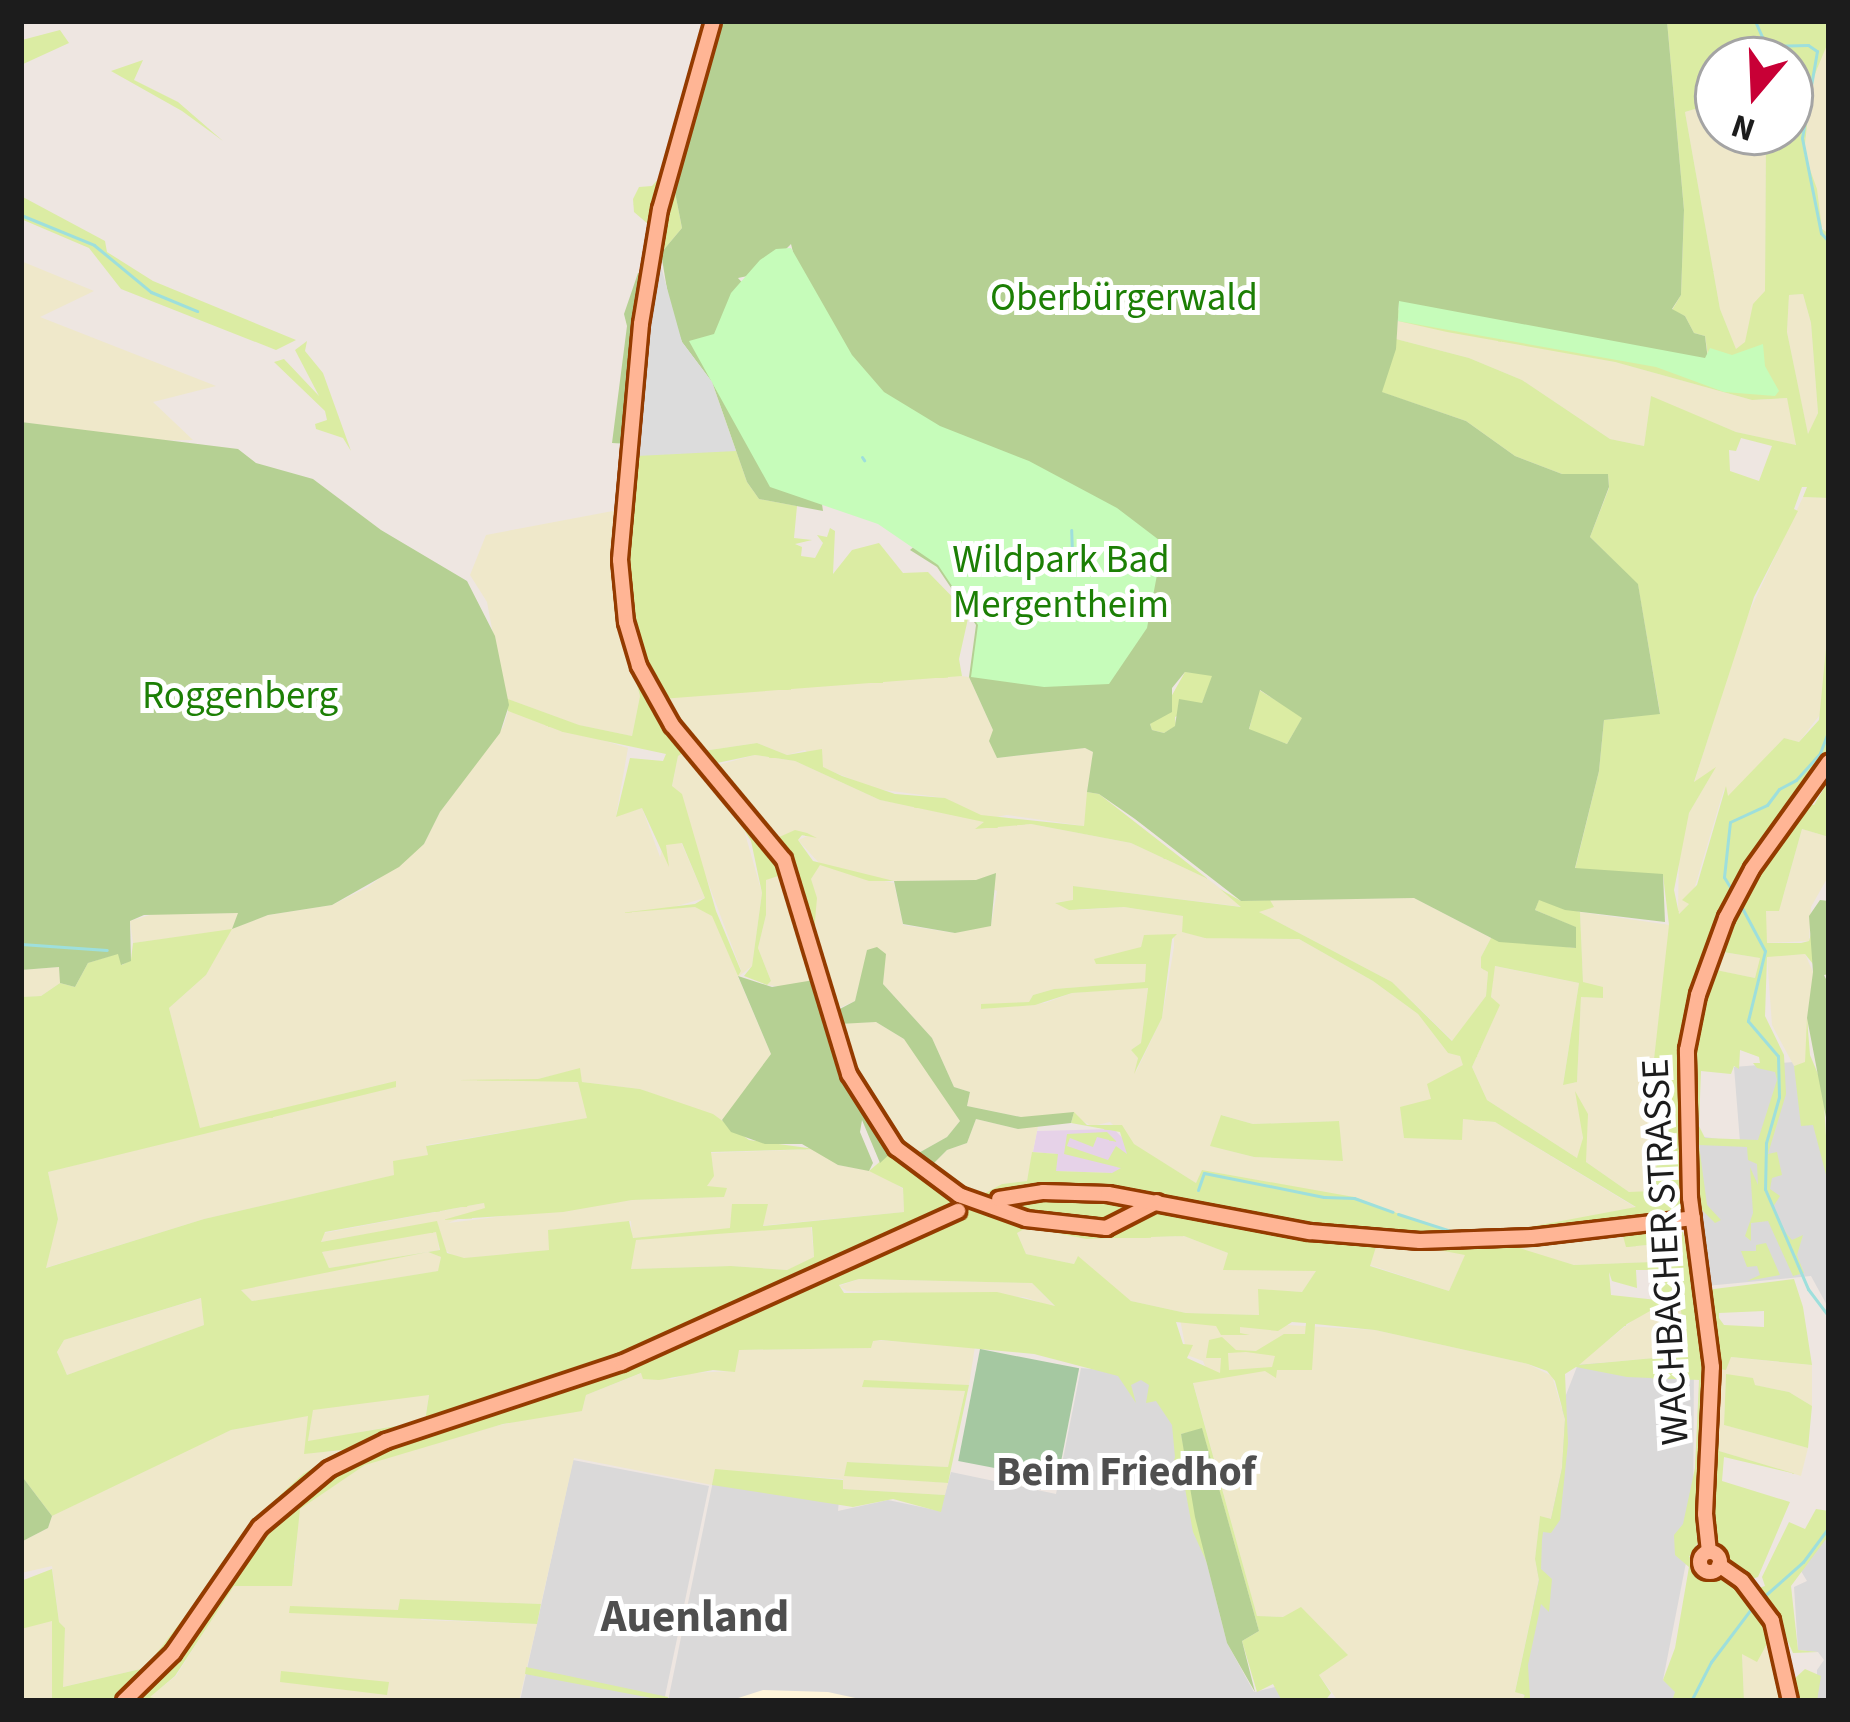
<!DOCTYPE html>
<html>
<head>
<meta charset="utf-8">
<style>
	body { margin:0 }
	#map { position:relative; width:1850px; height:1722px; overflow:hidden; background:#eee6e1; font-family:"Source Sans 3",sans-serif }
	div>[style] { position:absolute }
	.residential>* { inset:0; background:#dad9d9 }
	.industrial>* { inset:0; background:#e6d2e8 }
	.education>* { inset:0; background:#fff5d9 }
	.farmland>* { inset:0; background:#efe8ca; transform-origin:0 0 }
	.grass>* { inset:0; background:#dbeca3 }
	.forest>* { inset:0; background:#b5d093 }
	.cemetery>* { inset:0; background:#a5c8a1; transform-origin:0 0 }
	.park>* { inset:0; background:#c6fcba }
	.parking>* { inset:0; background:#dcdcdc }
	.stream>* { height:3px; margin:-1.5px; padding:0 1.5px; transform-origin:1.5px; border-radius:1.5px; background:#9edfdc }
	.roads { filter:drop-shadow(3px 0 #943b00) drop-shadow(-3px 0 #943b00) drop-shadow(0 3px #943b00) drop-shadow(0 -3px #943b00) }
	.major>* { height:14px; margin:-7px; padding:0 7px; transform-origin:7px; border-radius:7px; background:#ffb595 }
	.major>.ring { margin:-7px; padding:0; box-sizing:content-box; background:none; border:14px solid #ffb595; border-radius:50% }
	span { translate:-50% -50%; white-space:nowrap; text-align:center; line-height:1.15; -webkit-text-stroke:10px #fff; paint-order:stroke }
	.park-label { font-size:39px; color:#1c7f05 }
	.street-label { font-size:39px; color:#1c1c1c }
	.neighbourhood-label { font-size:42px; color:#4f4f4f; font-weight:700 }
	.quarter-label { font-size:45px; color:#4f4f4f; font-weight:700 }
	.frame { position:absolute; inset:0; border:24px solid #1c1c1c; pointer-events:none }
	.north { position:absolute; left:1694px; top:36px; width:120px; height:120px; box-sizing:border-box; background:#fff; border:3px solid #a4a4a4; border-radius:50%; rotate:199deg; font-size:33px; font-weight:700; line-height:48px; text-align:center; color:#1c1c1c }
	.north::after { content:''; display:block; margin:auto; width:42px; height:54px; background:#c80036; clip-path:polygon(50% 0,100% 100%,50% 72%,0 100%) }
</style>
</head>
<body>
<div id="map">
	<div class="residential">
		<div style="clip-path:polygon(1794px 1062px,1799px 1100px,1829px 1140px,1829px 1309px,1811px 1276px,1706px 1286px,1690px 1135px,1740px 1142px,1734px 1067px)"></div>
		<div style="clip-path:polygon(1694px 1359px,1693px 1527px,1663px 1680px,1689px 1701px,1523px 1701px,1543px 1513px,1564px 1400px,1578px 1364px)"></div>
		<div style="clip-path:polygon(1081px 1368px,1153px 1375px,1181px 1434px,1195px 1517px,1227px 1643px,1254px 1692px,1275px 1687px,1283px 1701px,668px 1701px,713px 1481px,839px 1500px,838px 1511px,888px 1500px,940px 1511px,951px 1472px,1056px 1494px)"></div>
		<div style="clip-path:polygon(573px 1460px,709px 1486px,664px 1701px,520px 1701px)"></div>
		<div style="clip-path:polygon(1829px 1527px,1829px 1701px,1817px 1701px,1817px 1670px,1824px 1660px,1818px 1652px,1798px 1650px,1794px 1587px,1807px 1581px,1798px 1566px)"></div>
	</div>
	<div class="industrial">
		<div style="clip-path:polygon(1114px 1129px,1143px 1160px,1141px 1192px,1109px 1188px,1111px 1173px,1055px 1171px,1057px 1154px,1033px 1152px,1037px 1131px)"></div>
	</div>
	<div class="education">
		<div style="clip-path:polygon(763px 1690px,828px 1692px,869px 1701px,729px 1701px)"></div>
	</div>
	<div class="farmland">
		<div style="clip-path:polygon(1829px 40px,1829px 234px,1824px 235px,1804px 153px,1815px 67px)"></div>
		<div style="clip-path:polygon(1718px 102px,1718px 132px,1766px 132px,1765px 291px,1746px 343px,1736px 350px,1720px 309px,1685px 112px)"></div>
		<div style="clip-path:polygon(21px 261px,94px 291px,40px 317px,216px 386px,153px 402px,193px 440px,147px 441px,21px 422px)"></div>
		<div style="clip-path:polygon(1803px 294px,1811px 323px,1818px 413px,1808px 435px,1787px 332px,1789px 295px)"></div>
		<div style="clip-path:polygon(1398px 321px,1615px 362px,1752px 400px,1787px 398px,1797px 441px,1795px 445px,1736px 432px,1651px 397px,1644px 446px,1610px 439px,1522px 380px,1469px 358px,1396px 339px)"></div>
		<div style="clip-path:polygon(1803px 497px,1829px 498px,1829px 655px,1822px 712px,1799px 742px,1784px 738px,1727px 798px,1724px 789px,1690px 903px,1678px 915px,1679px 848px,1689px 813px,1714px 770px,1694px 783px,1745px 621px)"></div>
		<div style="clip-path:polygon(618px 510px,627px 656px,640px 696px,632px 736px,578px 725px,505px 698px,487px 602px,470px 575px,486px 535px)"></div>
		<div style="clip-path:polygon(954px 675px,969px 677px,993px 730px,997px 758px,1085px 748px,1093px 752px,1084px 826px,1007px 815px,985px 819px,945px 798px,876px 789px,821px 767px,805px 750px,787px 755px,757px 743px,703px 751px,660px 698px)"></div>
		<div style="clip-path:polygon(508px 711px,628px 748px,616px 816px,642px 808px,660px 857px,664px 843px,681px 842px,705px 898px,670px 908px,695px 907px,712px 915px,738px 975px,741px 970px,672px 787px,678px 756px,685px 752px,693px 757px,742px 823px,762px 893px,752px 966px,738px 977px,771px 1054px,746px 1093px,722px 1120px,640px 1089px,582px 1082px,579px 1069px,538px 1079px,579px 1082px,588px 1118px,427px 1145px,428px 1155px,395px 1175px,204px 1219px,45px 1268px,58px 1219px,48px 1172px,395px 1081px,200px 1129px,169px 1008px,206px 975px,230px 930px,133px 943px,130px 921px,153px 914px,239px 913px,234px 928px,268px 915px,332px 905px,368px 887px,424px 844px,440px 812px,503px 727px)"></div>
		<div style="clip-path:polygon(evenodd,755px 755px,795px 761px,880px 800px,958px 815px,986px 822px,986px 827px,1031px 824px,1131px 843px,1208px 879px,1244px 907px,1073px 886px,1073px 901px,1055px 902px,1079px 910px,1124px 907px,1184px 916px,1182px 932px,1205px 937px,1299px 939px,1373px 981px,1418px 1014px,1448px 1053px,1459px 1055px,1464px 1064px,1461px 1140px,1463px 1118px,1495px 1122px,1638px 1209px,1492px 1234px,1453px 1234px,1338px 1195px,1203px 1170px,1196px 1183px,1133px 1144px,1110px 1122px,1092px 1126px,1075px 1117px,1021px 1117px,967px 1106px,970px 1092px,954px 1087px,932px 1038px,883px 984px,885px 954px,868px 950px,855px 1001px,832px 1011px,814px 932px,811px 878px,820px 864px,798px 840px,810px 835px,777px 838px,714px 766px,755px 755px,855px 875px,894px 881px,976px 880px,997px 891px,991px 925px,954px 933px,903px 925px,894px 883px,855px 875px,755px 755px,1145px 935px,1174px 935px,1174px 947px,1162px 1018px,1136px 1072px,1138px 1057px,1131px 1050px,1141px 1043px,1148px 987px,1072px 993px,1045px 1003px,982px 1009px,982px 1005px,1029px 1002px,1033px 995px,1054px 989px,1146px 982px,1146px 964px,1096px 964px,1141px 947px,1145px 935px,755px 755px,1222px 1115px,1253px 1124px,1338px 1121px,1343px 1160px,1254px 1157px,1211px 1146px,1222px 1115px)"></div>
		<div style="clip-path:polygon(1802px 829px,1829px 837px,1829px 875px,1811px 907px,1809px 941px,1765px 943px,1766px 910px,1783px 897px)"></div>
		<div style="clip-path:polygon(784px 873px,814px 980px,794px 988px,767px 985px,771px 981px,758px 948px,766px 915px,766px 879px)"></div>
		<div style="clip-path:polygon(1414px 898px,1491px 938px,1481px 957px,1481px 968px,1488px 972px,1486px 996px,1453px 1041px,1392px 982px,1257px 911px,1273px 907px,1270px 900px)"></div>
		<div style="clip-path:polygon(1580px 912px,1670px 925px,1653px 1068px,1658px 1157px,1652px 1192px,1629px 1192px,1586px 1162px,1582px 1117px,1583px 1148px,1577px 1158px,1487px 1100px,1472px 1067px,1499px 1006px,1491px 997px,1494px 966px,1579px 983px,1563px 1084px,1577px 1082px,1581px 997px,1602px 998px,1583px 982px)"></div>
		<div style="clip-path:polygon(1722px 952px,1760px 958px,1755px 978px,1715px 970px)"></div>
		<div style="clip-path:polygon(1805px 954px,1813px 972px,1805px 1063px,1794px 1066px,1772px 1025px,1767px 956px)"></div>
		<div style="clip-path:polygon(60px 967px,60px 983px,41px 996px,21px 997px,21px 970px)"></div>
		<div style="clip-path:polygon(876px 1022px,904px 1039px,921px 1058px,960px 1121px,947px 1137px,915px 1155px,861px 1090px,842px 1040px,844px 1023px)"></div>
		<div style="clip-path:polygon(976px 1119px,1018px 1129px,1038px 1126px,1027px 1181px,1002px 1184px,978px 1197px,928px 1169px,947px 1150px,967px 1143px)"></div>
		<div style="clip-path:polygon(815px 1149px,838px 1165px,876px 1172px,903px 1189px,904px 1212px,632px 1238px,631px 1221px,549px 1230px,550px 1250px,458px 1259px,445px 1250px,437px 1222px,320px 1242px,324px 1233px,484px 1203px,486px 1208px,448px 1223px,632px 1200px,724px 1197px,705px 1187px,713px 1166px,709px 1153px)"></div>
		<div style="clip-path:polygon(811px 1226px,814px 1258px,787px 1270px,731px 1266px,630px 1269px,632px 1240px)"></div>
		<div style="clip-path:polygon(1028px 1227px,1087px 1239px,1184px 1236px,1228px 1253px,1224px 1270px,1317px 1270px,1302px 1292px,1259px 1290px,1259px 1315px,1186px 1313px,1131px 1301px,1077px 1258px,1074px 1264px,1026px 1254px,1017px 1233px)"></div>
		<div style="clip-path:polygon(423px 1232px,437px 1232px,439px 1250px,329px 1268px,322px 1252px)"></div>
		<div style="clip-path:polygon(1624px 1236px,1627px 1247px,1669px 1243px,1677px 1261px,1574px 1265px,1512px 1247px)"></div>
		<div style="clip-path:polygon(1376px 1247px,1428px 1248px,1466px 1254px,1449px 1291px,1370px 1265px)"></div>
		<div style="clip-path:polygon(428px 1252px,441px 1257px,439px 1271px,252px 1301px,240px 1289px)"></div>
		<div style="clip-path:polygon(859px 1279px,1032px 1283px,1056px 1308px,1024px 1297px,847px 1291px,839px 1286px)"></div>
		<div style="clip-path:polygon(1666px 1294px,1680px 1302px,1686px 1355px,1577px 1365px)"></div>
		<div style="clip-path:polygon(202px 1298px,204px 1325px,67px 1375px,57px 1352px,64px 1340px)"></div>
		<div style="clip-path:polygon(1180px 1319px,1375px 1330px,1528px 1364px,1552px 1376px,1565px 1419px,1562px 1468px,1551px 1519px,1540px 1517px,1535px 1559px,1539px 1579px,1515px 1691px,1525px 1696px,1522px 1701px,1338px 1701px,1319px 1675px,1347px 1654px,1301px 1608px,1284px 1617px,1257px 1616px,1193px 1382px,1210px 1378px,1203px 1361px,1187px 1355px)"></div>
		<div style="clip-path:polygon(872px 1340px,975px 1346px,969px 1385px,864px 1381px,863px 1387px,965px 1390px,948px 1467px,848px 1462px,844px 1475px,948px 1483px,945px 1495px,842px 1489px,843px 1479px,716px 1470px,712px 1485px,574px 1458px,541px 1604px,400px 1600px,399px 1610px,422px 1620px,537px 1624px,519px 1701px,148px 1698px,176px 1676px,234px 1585px,295px 1565px,299px 1509px,365px 1465px,422px 1444px,555px 1412px,582px 1411px,586px 1395px,642px 1373px,672px 1379px,691px 1373px,734px 1371px,738px 1350px,870px 1348px)"></div>
		<div style="clip-path:polygon(1730px 1357px,1812px 1365px,1812px 1406px,1789px 1392px,1754px 1385px,1753px 1378px,1726px 1375px,1724px 1425px,1808px 1448px,1801px 1476px,1719px 1451px,1719px 1368px)"></div>
		<div style="clip-path:polygon(429px 1394px,425px 1420px,308px 1442px,313px 1409px)"></div>
		<div style="clip-path:polygon(309px 1415px,305px 1453px,343px 1451px,277px 1498px,156px 1658px,145px 1668px,62px 1687px,65px 1628px,59px 1622px,52px 1566px,21px 1573px,21px 1542px,48px 1528px,52px 1516px,188px 1448px,231px 1430px)"></div>
		<div style="left:52px;top:1620px;width:81px;height:32px;rotate:90deg"></div>
		<div style="clip-path:polygon(1768px 1640px,1779px 1701px,1744px 1701px,1742px 1653px)"></div>
	</div>
	<div class="grass">
		<div style="clip-path:polygon(evenodd,706px 21px,720px 21px,673px 182px,682px 228px,661px 253px,654px 275px,641px 392px,712px 382px,747px 482px,759px 499px,797px 506px,794px 538px,812px 540px,795px 544px,802px 547px,801px 556px,815px 558px,823px 543px,817px 535px,827px 537px,830px 528px,835px 531px,833px 574px,852px 550px,879px 543px,903px 573px,928px 572px,969px 614px,959px 659px,962px 676px,661px 699px,703px 751px,757px 743px,787px 755px,822px 749px,823px 767px,842px 776px,895px 794px,945px 798px,981px 815px,1084px 826px,1087px 792px,1099px 794px,1208px 879px,1131px 843px,1031px 824px,975px 829px,984px 822px,880px 800px,795px 761px,755px 755px,717px 763px,716px 769px,777px 838px,795px 830px,807px 833px,817px 838px,802px 835px,798px 840px,813px 861px,894px 881px,869px 881px,820px 865px,811px 879px,817px 898px,814px 932px,832px 1010px,844px 1023px,842px 1041px,850px 1065px,873px 1111px,921px 1163px,978px 1197px,1002px 1184px,1027px 1181px,1032px 1152px,1058px 1154px,1056px 1171px,1112px 1173px,1121px 1168px,1064px 1154px,1067px 1134px,1107px 1132px,1117px 1142px,1097px 1137px,1093px 1147px,1070px 1138px,1067px 1146px,1108px 1160px,1116px 1146px,1127px 1154px,1120px 1132px,1071px 1123px,1074px 1112px,1087px 1125px,1122px 1125px,1134px 1144px,1196px 1183px,1202px 1170px,1354px 1197px,1453px 1234px,1492px 1234px,1636px 1207px,1495px 1122px,1463px 1119px,1462px 1140px,1404px 1138px,1400px 1107px,1431px 1099px,1427px 1084px,1463px 1065px,1460px 1056px,1448px 1053px,1418px 1014px,1373px 981px,1299px 939px,1205px 938px,1182px 932px,1183px 916px,1124px 907px,1069px 910px,1055px 903px,1073px 900px,1073px 886px,1241px 907px,1220px 889px,1241px 901px,1270px 900px,1274px 907px,1259px 912px,1392px 982px,1452px 1041px,1486px 996px,1488px 972px,1481px 968px,1481px 957px,1491px 938px,1575px 948px,1575px 927px,1535px 910px,1539px 899px,1580px 912px,1583px 982px,1603px 987px,1603px 998px,1581px 997px,1577px 1082px,1563px 1085px,1579px 983px,1495px 966px,1491px 997px,1500px 1005px,1472px 1067px,1487px 1100px,1577px 1158px,1583px 1138px,1575px 1091px,1588px 1114px,1586px 1162px,1629px 1192px,1652px 1191px,1658px 1157px,1653px 1068px,1669px 925px,1663px 875px,1575px 869px,1599px 771px,1604px 720px,1660px 713px,1638px 585px,1590px 537px,1609px 488px,1608px 474px,1562px 474px,1515px 456px,1466px 421px,1381px 392px,1396px 339px,1469px 358px,1522px 380px,1610px 439px,1644px 446px,1651px 396px,1736px 432px,1796px 445px,1787px 398px,1752px 400px,1615px 362px,1447px 332px,1398px 321px,1398px 310px,1614px 355px,1631px 349px,1652px 355px,1671px 371px,1736px 389px,1756px 366px,1758px 347px,1751px 362px,1708px 356px,1705px 336px,1694px 333px,1685px 316px,1672px 310px,1681px 295px,1684px 210px,1667px 21px,1829px 21px,1829px 40px,1812px 81px,1804px 153px,1817px 189px,1822px 229px,1829px 234px,1829px 498px,1803px 497px,1807px 487px,1802px 487px,1794px 509px,1798px 511px,1754px 597px,1694px 782px,1716px 767px,1689px 813px,1674px 890px,1679px 914px,1689px 904px,1682px 900px,1697px 885px,1726px 786px,1728px 796px,1784px 738px,1799px 742px,1819px 720px,1829px 618px,1829px 762px,1806px 803px,1814px 805px,1829px 780px,1829px 837px,1802px 829px,1779px 911px,1766px 911px,1767px 943px,1801px 943px,1809px 941px,1812px 930px,1813px 964px,1805px 954px,1767px 957px,1765px 1016px,1784px 1055px,1786px 1094px,1768px 1154px,1777px 1152px,1782px 1175px,1772px 1178px,1770px 1189px,1780px 1196px,1773px 1207px,1786px 1233px,1792px 1240px,1803px 1235px,1797px 1255px,1804px 1273px,1793px 1276px,1768px 1221px,1751px 1223px,1751px 1241px,1745px 1236px,1753px 1213px,1750px 1167px,1758px 1185px,1757px 1164px,1748px 1160px,1747px 1147px,1699px 1145px,1707px 1205px,1721px 1220px,1715px 1223px,1691px 1199px,1670px 1222px,1675px 1232px,1683px 1232px,1698px 1291px,1794px 1279px,1803px 1307px,1812px 1365px,1731px 1357px,1726px 1370px,1719px 1369px,1719px 1451px,1796px 1474px,1724px 1457px,1722px 1481px,1790px 1502px,1758px 1577px,1743px 1582px,1746px 1592px,1765px 1586px,1762px 1577px,1789px 1522px,1805px 1529px,1816px 1509px,1829px 1511px,1829px 1535px,1791px 1586px,1798px 1650px,1818px 1652px,1793px 1653px,1774px 1610px,1769px 1605px,1763px 1610px,1780px 1643px,1790px 1701px,1779px 1701px,1768px 1642px,1757px 1662px,1742px 1654px,1744px 1701px,1672px 1701px,1675px 1692px,1663px 1680px,1675px 1648px,1689px 1567px,1675px 1555px,1674px 1535px,1683px 1524px,1695px 1468px,1699px 1380px,1627px 1377px,1576px 1367px,1565px 1374px,1568px 1443px,1560px 1520px,1551px 1533px,1543px 1532px,1542px 1540px,1541px 1569px,1552px 1579px,1549px 1612px,1541px 1604px,1528px 1665px,1530px 1698px,1522px 1701px,1525px 1695px,1515px 1692px,1539px 1580px,1535px 1559px,1540px 1516px,1551px 1519px,1562px 1468px,1565px 1419px,1555px 1381px,1547px 1371px,1528px 1364px,1375px 1330px,1315px 1324px,1312px 1370px,1277px 1370px,1276px 1378px,1265px 1371px,1193px 1383px,1257px 1616px,1283px 1617px,1301px 1607px,1348px 1655px,1319px 1675px,1331px 1693px,1325px 1701px,1282px 1701px,1273px 1684px,1257px 1692px,1242px 1641px,1259px 1631px,1202px 1429px,1181px 1434px,1207px 1563px,1193px 1532px,1182px 1472px,1165px 1482px,1161px 1468px,1173px 1464px,1175px 1457px,1172px 1425px,1156px 1401px,1146px 1403px,1149px 1385px,1141px 1380px,1131px 1385px,1136px 1403px,1118px 1376px,1034px 1354px,881px 1340px,873px 1341px,871px 1348px,739px 1350px,735px 1372px,713px 1370px,659px 1380px,643px 1379px,641px 1373px,586px 1395px,582px 1411px,503px 1424px,365px 1465px,300px 1509px,292px 1586px,234px 1586px,175px 1676px,150px 1697px,166px 1701px,52px 1701px,52px 1621px,21px 1629px,21px 1581px,52px 1569px,59px 1622px,65px 1628px,63px 1687px,145px 1668px,277px 1498px,303px 1474px,343px 1450px,304px 1454px,308px 1416px,231px 1430px,52px 1516px,21px 1475px,21px 997px,41px 996px,60px 983px,75px 987px,88px 963px,119px 953px,122px 965px,131px 960px,133px 943px,232px 929px,206px 975px,169px 1008px,200px 1128px,396px 1081px,396px 1087px,48px 1172px,58px 1219px,46px 1268px,204px 1219px,394px 1175px,393px 1161px,428px 1155px,426px 1146px,587px 1118px,578px 1082px,460px 1080px,538px 1079px,580px 1068px,582px 1082px,640px 1089px,713px 1114px,749px 1140px,815px 1149px,711px 1152px,714px 1176px,707px 1186px,727px 1188px,724px 1197px,632px 1200px,563px 1212px,443px 1220px,485px 1208px,484px 1203px,325px 1232px,321px 1242px,437px 1221px,447px 1253px,464px 1258px,549px 1250px,548px 1230px,629px 1221px,633px 1238px,730px 1228px,732px 1204px,768px 1204px,763px 1226px,904px 1212px,903px 1188px,869px 1171px,896px 1148px,849px 1074px,822px 983px,814px 980px,800px 912px,784px 874px,766px 880px,766px 915px,758px 948px,771px 981px,767px 985px,744px 976px,752px 966px,762px 893px,751px 841px,716px 786px,685px 752px,678px 756px,672px 786px,682px 794px,716px 911px,741px 971px,738px 976px,712px 916px,695px 907px,620px 913px,695px 904px,705px 898px,682px 843px,666px 845px,669px 867px,642px 808px,616px 817px,630px 758px,663px 761px,666px 754px,563px 732px,508px 711px,505px 698px,579px 725px,632px 736px,640px 696px,618px 618px,614px 567px,647px 275px,641px 269px,648px 224px,634px 212px,633px 199px,639px 187px,652px 186px,660px 177px,706px 21px,1718px 60px,1790px 60px,1790px 132px,1766px 132px,1765px 291px,1753px 304px,1745px 342px,1736px 349px,1720px 309px,1685px 112px,1718px 102px,1718px 60px,706px 21px,1803px 294px,1811px 323px,1818px 413px,1808px 434px,1787px 332px,1789px 295px,1803px 294px,706px 21px,1741px 438px,1772px 446px,1759px 481px,1730px 471px,1729px 450px,1736px 451px,1741px 438px,706px 21px,1723px 952px,1760px 958px,1755px 978px,1716px 970px,1723px 952px,706px 21px,1740px 1050px,1759px 1057px,1760px 1063px,1753px 1063px,1757px 1068px,1775px 1072px,1777px 1080px,1758px 1140px,1705px 1138px,1699px 1126px,1701px 1071px,1731px 1074px,1734px 1066px,1739px 1069px,1740px 1050px,706px 21px,812px 1227px,814px 1257px,787px 1270px,731px 1266px,631px 1269px,636px 1240px,812px 1227px,706px 21px,1028px 1227px,1086px 1239px,1184px 1236px,1228px 1253px,1223px 1270px,1316px 1271px,1302px 1292px,1258px 1289px,1259px 1315px,1186px 1313px,1131px 1301px,1078px 1256px,1074px 1264px,1026px 1254px,1017px 1233px,1028px 1227px,706px 21px,436px 1232px,440px 1250px,329px 1268px,322px 1252px,436px 1232px,706px 21px,1623px 1236px,1626px 1247px,1669px 1243px,1677px 1261px,1574px 1265px,1513px 1246px,1623px 1236px,706px 21px,1376px 1247px,1428px 1248px,1465px 1255px,1449px 1291px,1370px 1266px,1376px 1247px,706px 21px,428px 1252px,441px 1257px,438px 1271px,252px 1301px,241px 1290px,428px 1252px,706px 21px,1636px 1270px,1664px 1270px,1665px 1283px,1655px 1284px,1661px 1291px,1653px 1290px,1657px 1300px,1611px 1295px,1609px 1272px,1612px 1281px,1637px 1288px,1636px 1270px,706px 21px,859px 1279px,1032px 1283px,1055px 1306px,997px 1292px,844px 1293px,839px 1285px,859px 1279px,706px 21px,1665px 1295px,1680px 1302px,1686px 1355px,1579px 1365px,1627px 1324px,1657px 1307px,1665px 1295px,706px 21px,201px 1298px,204px 1325px,67px 1375px,57px 1352px,64px 1340px,201px 1298px,706px 21px,1764px 1311px,1764px 1327px,1724px 1325px,1719px 1318px,1719px 1313px,1764px 1311px,706px 21px,1176px 1322px,1216px 1326px,1221px 1335px,1250px 1335px,1240px 1333px,1240px 1327px,1278px 1331px,1292px 1322px,1306px 1323px,1305px 1334px,1284px 1334px,1256px 1351px,1236px 1350px,1222px 1337px,1209px 1340px,1206px 1358px,1221px 1358px,1220px 1373px,1187px 1358px,1193px 1345px,1183px 1344px,1176px 1322px,706px 21px,1228px 1353px,1246px 1352px,1275px 1356px,1272px 1367px,1229px 1370px,1228px 1353px,706px 21px,429px 1395px,425px 1421px,308px 1441px,313px 1410px,429px 1395px,706px 21px,1710px 1445px,1705px 1514px,1710px 1552px,1700px 1561px,1689px 1557px,1699px 1541px,1702px 1483px,1710px 1445px)"></div>
		<div style="clip-path:polygon(60px 30px,69px 43px,21px 65px,22px 40px)"></div>
		<div style="clip-path:polygon(143px 60px,134px 80px,178px 102px,223px 141px,182px 111px,111px 71px)"></div>
		<div style="clip-path:polygon(21px 196px,105px 241px,107px 252px,153px 281px,296px 340px,276px 350px,121px 289px,89px 248px,21px 219px)"></div>
		<div style="clip-path:polygon(307px 341px,305px 351px,323px 373px,351px 451px,343px 438px,316px 429px,315px 424px,327px 420px,325px 411px,274px 362px,284px 359px,319px 396px,295px 350px)"></div>
		<div style="clip-path:polygon(1185px 672px,1214px 674px,1202px 703px,1175px 717px,1176px 726px,1164px 733px,1152px 730px,1150px 724px,1162px 713px)"></div>
		<div style="clip-path:polygon(1259px 690px,1303px 717px,1287px 744px,1249px 730px)"></div>
		<div style="clip-path:polygon(1177px 934px,1172px 939px,1162px 1018px,1134px 1074px,1138px 1058px,1131px 1050px,1141px 1043px,1148px 988px,1072px 993px,1035px 1005px,981px 1009px,981px 1004px,1029px 1002px,1033px 995px,1054px 989px,1145px 982px,1146px 964px,1096px 964px,1094px 959px,1141px 947px,1144px 935px)"></div>
		<div style="clip-path:polygon(1807px 1018px,1810px 1055px,1823px 1086px,1829px 1186px,1813px 1125px,1801px 1126px,1794px 1066px,1805px 1062px)"></div>
		<div style="clip-path:polygon(1221px 1115px,1253px 1124px,1339px 1121px,1343px 1161px,1254px 1157px,1210px 1146px)"></div>
		<div style="clip-path:polygon(1766px 1243px,1780px 1275px,1747px 1281px,1760px 1275px,1757px 1266px,1747px 1267px,1741px 1251px,1756px 1251px,1756px 1245px)"></div>
		<div style="clip-path:polygon(1726px 1374px,1753px 1378px,1755px 1385px,1789px 1392px,1812px 1406px,1808px 1448px,1724px 1425px)"></div>
		<div style="clip-path:polygon(864px 1380px,969px 1385px,948px 1483px,844px 1476px,847px 1462px,948px 1467px,965px 1391px,862px 1387px)"></div>
		<div style="clip-path:polygon(715px 1469px,843px 1480px,843px 1489px,945px 1495px,941px 1512px,893px 1499px,853px 1507px,712px 1485px)"></div>
		<div style="clip-path:polygon(400px 1599px,541px 1604px,537px 1624px,289px 1613px,290px 1606px,398px 1610px)"></div>
		<div style="clip-path:polygon(526px 1667px,668px 1697px,667px 1701px,525px 1674px)"></div>
		<div style="clip-path:polygon(1805px 1669px,1821px 1676px,1817px 1701px,1794px 1701px,1793px 1680px)"></div>
		<div style="clip-path:polygon(281px 1671px,389px 1682px,387px 1695px,280px 1682px)"></div>
	</div>
	<div class="forest">
		<div style="clip-path:polygon(evenodd,720px 21px,1667px 21px,1684px 210px,1681px 295px,1672px 309px,1685px 316px,1694px 333px,1705px 336px,1708px 360px,1399px 302px,1396px 349px,1382px 392px,1466px 421px,1515px 456px,1562px 474px,1608px 474px,1609px 487px,1590px 537px,1638px 584px,1660px 714px,1604px 720px,1599px 771px,1575px 868px,1663px 874px,1665px 922px,1565px 910px,1539px 900px,1535px 910px,1576px 927px,1576px 948px,1499px 942px,1414px 898px,1241px 901px,1135px 819px,1099px 794px,1087px 792px,1093px 752px,1085px 748px,997px 758px,989px 741px,993px 730px,969px 677px,976px 625px,937px 567px,910px 550px,916px 545px,957px 561px,820px 490px,823px 511px,759px 499px,747px 482px,712px 382px,682px 342px,671px 313px,661px 253px,682px 228px,673px 182px,720px 21px,791px 244px,801px 285px,769px 312px,738px 278px,762px 273px,791px 244px,720px 21px,1185px 672px,1212px 676px,1202px 703px,1179px 699px,1175px 726px,1164px 733px,1152px 730px,1150px 724px,1172px 712px,1172px 688px,1185px 672px,720px 21px,1260px 690px,1302px 718px,1287px 744px,1249px 729px,1260px 690px)"></div>
		<div style="clip-path:polygon(638px 273px,647px 274px,630px 444px,612px 443px,627px 326px,624px 314px)"></div>
		<div style="clip-path:polygon(21px 422px,238px 449px,256px 463px,313px 479px,381px 530px,467px 581px,495px 636px,509px 705px,500px 733px,440px 812px,424px 844px,399px 867px,332px 905px,268px 915px,232px 929px,238px 913px,144px 915px,130px 921px,131px 961px,121px 965px,118px 954px,88px 963px,75px 987px,60px 983px,59px 967px,21px 970px)"></div>
		<div style="clip-path:polygon(996px 873px,991px 926px,955px 933px,903px 924px,894px 881px,976px 880px)"></div>
		<div style="clip-path:polygon(1820px 900px,1829px 901px,1829px 974px,1824px 975px,1829px 985px,1829px 1133px,1807px 1018px,1813px 972px,1809px 916px)"></div>
		<div style="clip-path:polygon(877px 947px,886px 954px,883px 984px,932px 1038px,954px 1087px,970px 1092px,967px 1106px,1021px 1117px,1074px 1112px,1071px 1123px,1018px 1129px,976px 1119px,967px 1143px,947px 1150px,928px 1169px,915px 1155px,947px 1137px,960px 1121px,904px 1039px,876px 1022px,839px 1024px,836px 1011px,855px 1001px,867px 950px)"></div>
		<div style="clip-path:polygon(738px 976px,772px 987px,814px 980px,846px 1080px,893px 1151px,880px 1163px,862px 1120px,860px 1132px,873px 1163px,869px 1171px,838px 1165px,802px 1144px,765px 1144px,731px 1132px,722px 1120px,771px 1054px)"></div>
		<div style="clip-path:polygon(1202px 1428px,1259px 1631px,1242px 1641px,1255px 1692px,1227px 1643px,1195px 1517px,1181px 1434px)"></div>
		<div style="clip-path:polygon(21px 1475px,52px 1516px,48px 1528px,21px 1542px)"></div>
	</div>
	<div class="cemetery">
		<div style="left:980px;top:1349px;width:101px;height:114px;rotate:11deg"></div>
	</div>
	<div class="park">
		<div style="clip-path:polygon(791px 248px,852px 355px,884px 392px,940px 426px,1029px 461px,1117px 508px,1163px 543px,1147px 628px,1109px 684px,1044px 687px,971px 677px,978px 625px,938px 565px,878px 524px,770px 487px,689px 341px,714px 334px,731px 293px,760px 260px,776px 249px)"></div>
		<div style="clip-path:polygon(1399px 301px,1705px 358px,1710px 348px,1732px 355px,1763px 344px,1765px 366px,1779px 391px,1775px 396px,1724px 392px,1656px 367px,1398px 321px)"></div>
	</div>
	<div class="parking">
		<div style="clip-path:polygon(656px 268px,662px 270px,682px 342px,712px 382px,736px 451px,637px 456px)"></div>
	</div>
	<div class="stream">
		<div style="left:1755px;top:21px;width:27px;rotate:66deg"></div>
		<div style="left:1766px;top:46px;width:42px;rotate:-1.4deg"></div>
		<div style="left:1808px;top:45px;width:11px;rotate:34deg"></div>
		<div style="left:1817px;top:51px;width:88px;rotate:99.8deg"></div>
		<div style="left:1802px;top:138px;width:97px;rotate:78.7deg"></div>
		<div style="left:1821px;top:233px;width:12px;rotate:48deg"></div>
		<div style="left:21px;top:215px;width:79px;rotate:22.3deg"></div>
		<div style="left:94px;top:245px;width:74px;rotate:39.5deg"></div>
		<div style="left:151px;top:292px;width:50px;rotate:22.4deg"></div>
		<div style="left:1829px;top:317px;width:38px;rotate:90deg"></div>
		<div style="left:862px;top:457px;width:4px;rotate:56deg"></div>
		<div style="left:1065px;top:574px;width:14px;rotate:-98deg"></div>
		<div style="left:1063px;top:560px;width:11px;rotate:-38deg"></div>
		<div style="left:1072px;top:553px;width:23px;rotate:-92deg"></div>
		<div style="left:1732px;top:890px;width:15px;rotate:-122deg"></div>
		<div style="left:1724px;top:877px;width:55px;rotate:-83.8deg"></div>
		<div style="left:1730px;top:822px;width:41px;rotate:-24.7deg"></div>
		<div style="left:1767px;top:805px;width:20px;rotate:-53deg"></div>
		<div style="left:1779px;top:789px;width:19px;rotate:-28deg"></div>
		<div style="left:1796px;top:780px;width:36px;rotate:-48deg"></div>
		<div style="left:1820px;top:753px;width:25px;rotate:-69deg"></div>
		<div style="left:1740px;top:904px;width:53px;rotate:62deg"></div>
		<div style="left:1765px;top:951px;width:72px;rotate:103.7deg"></div>
		<div style="left:1748px;top:1021px;width:46px;rotate:49.4deg"></div>
		<div style="left:1778px;top:1056px;width:41px;rotate:88.6deg"></div>
		<div style="left:1779px;top:1097px;width:48px;rotate:105.8deg"></div>
		<div style="left:1766px;top:1143px;width:46px;rotate:91.2deg"></div>
		<div style="left:1765px;top:1189px;width:109px;rotate:66.7deg"></div>
		<div style="left:1808px;top:1289px;width:35px;rotate:53deg"></div>
		<div style="left:21px;top:944px;width:86px;rotate:4deg"></div>
		<div style="left:1198px;top:1190px;width:18px;rotate:-71deg"></div>
		<div style="left:1204px;top:1173px;width:122px;rotate:11.3deg"></div>
		<div style="left:1324px;top:1197px;width:30px;rotate:2deg"></div>
		<div style="left:1354px;top:1198px;width:41px;rotate:19.7deg"></div>
		<div style="left:1398px;top:1214px;width:56px;rotate:17.8deg"></div>
		<div style="left:1447px;top:1247px;width:45px;rotate:-2.5deg"></div>
		<div style="left:1761px;top:1599px;width:56px;rotate:-41.4deg"></div>
		<div style="left:1803px;top:1562px;width:44px;rotate:-53.4deg"></div>
		<div style="left:1691px;top:1701px;width:44px;rotate:-62.9deg"></div>
		<div style="left:1711px;top:1662px;width:71px;rotate:-53deg"></div>
	</div>
	<div class="roads">
		<div class="major">
			<div style="left:713px;top:21px;width:195px;rotate:105.7deg"></div>
			<div style="left:660px;top:209px;width:117px;rotate:99.4deg"></div>
			<div style="left:641px;top:324px;width:237px;rotate:95.1deg"></div>
			<div style="left:620px;top:560px;width:62px;rotate:84.5deg"></div>
			<div style="left:626px;top:622px;width:46px;rotate:73.5deg"></div>
			<div style="left:639px;top:666px;width:68px;rotate:60.8deg"></div>
			<div style="left:672px;top:725px;width:175px;rotate:50.3deg"></div>
			<div style="left:784px;top:860px;width:224px;rotate:73.1deg"></div>
			<div style="left:849px;top:1074px;width:88px;rotate:57.6deg"></div>
			<div style="left:896px;top:1148px;width:79px;rotate:36.7deg"></div>
			<div style="left:959px;top:1195px;width:71px;rotate:19.7deg"></div>
			<div style="left:1026px;top:1219px;width:81px;rotate:6.4deg"></div>
			<div style="left:1106px;top:1228px;width:57px;rotate:-27deg"></div>
			<div style="left:999px;top:1199px;width:45px;rotate:-9deg"></div>
			<div style="left:1043px;top:1192px;width:65px;rotate:1.8deg"></div>
			<div style="left:1108px;top:1194px;width:206px;rotate:10.7deg"></div>
			<div style="left:1310px;top:1232px;width:110px;rotate:4.7deg"></div>
			<div style="left:1420px;top:1241px;width:112px;rotate:-2deg"></div>
			<div style="left:1532px;top:1237px;width:162px;rotate:-6.7deg"></div>
			<div style="left:1709px;top:1552px;width:38px;rotate:-96deg"></div>
			<div style="left:1705px;top:1514px;width:147px;rotate:-87.3deg"></div>
			<div style="left:1712px;top:1367px;width:170px;rotate:-97.4deg"></div>
			<div style="left:1690px;top:1198px;width:148px;rotate:-91.2deg"></div>
			<div style="left:1687px;top:1050px;width:56px;rotate:-78.7deg"></div>
			<div style="left:1698px;top:995px;width:82px;rotate:-70deg"></div>
			<div style="left:1726px;top:918px;width:55px;rotate:-62deg"></div>
			<div style="left:1752px;top:869px;width:132px;rotate:-54.3deg"></div>
			<div class="ring" style="left:1700px;top:1552px;width:6px;height:6px"></div>
			<div style="left:1719px;top:1565px;width:28px;rotate:35deg"></div>
			<div style="left:1742px;top:1581px;width:50px;rotate:53.1deg"></div>
			<div style="left:1772px;top:1621px;width:82px;rotate:77.3deg"></div>
			<div style="left:124px;top:1701px;width:69px;rotate:-44.4deg"></div>
			<div style="left:173px;top:1653px;width:153px;rotate:-55.4deg"></div>
			<div style="left:260px;top:1527px;width:90px;rotate:-40deg"></div>
			<div style="left:329px;top:1469px;width:64px;rotate:-26.2deg"></div>
			<div style="left:386px;top:1441px;width:248px;rotate:-18.4deg"></div>
			<div style="left:621px;top:1363px;width:370px;rotate:-24.3deg"></div>
		</div>
	</div>
	<div class="park-label">
		<span style="left:1124px;top:298px">Oberbürgerwald</span>
		<span style="left:1061px;top:583px">Wildpark Bad<br>Mergentheim</span>
		<span style="left:240px;top:696px">Roggenberg</span>
	</div>
	<div class="street-label">
		<span style="left:1666px;top:1252px;rotate:-93deg">WACHBACHER STRASSE</span>
	</div>
	<div class="neighbourhood-label">
		<span style="left:1126px;top:1472px">Beim Friedhof</span>
	</div>
	<div class="quarter-label">
		<span style="left:695px;top:1618px">Auenland</span>
	</div>
	<div class="frame"></div>
	<div class="north">N</div>
</div>
</body>
</html>
